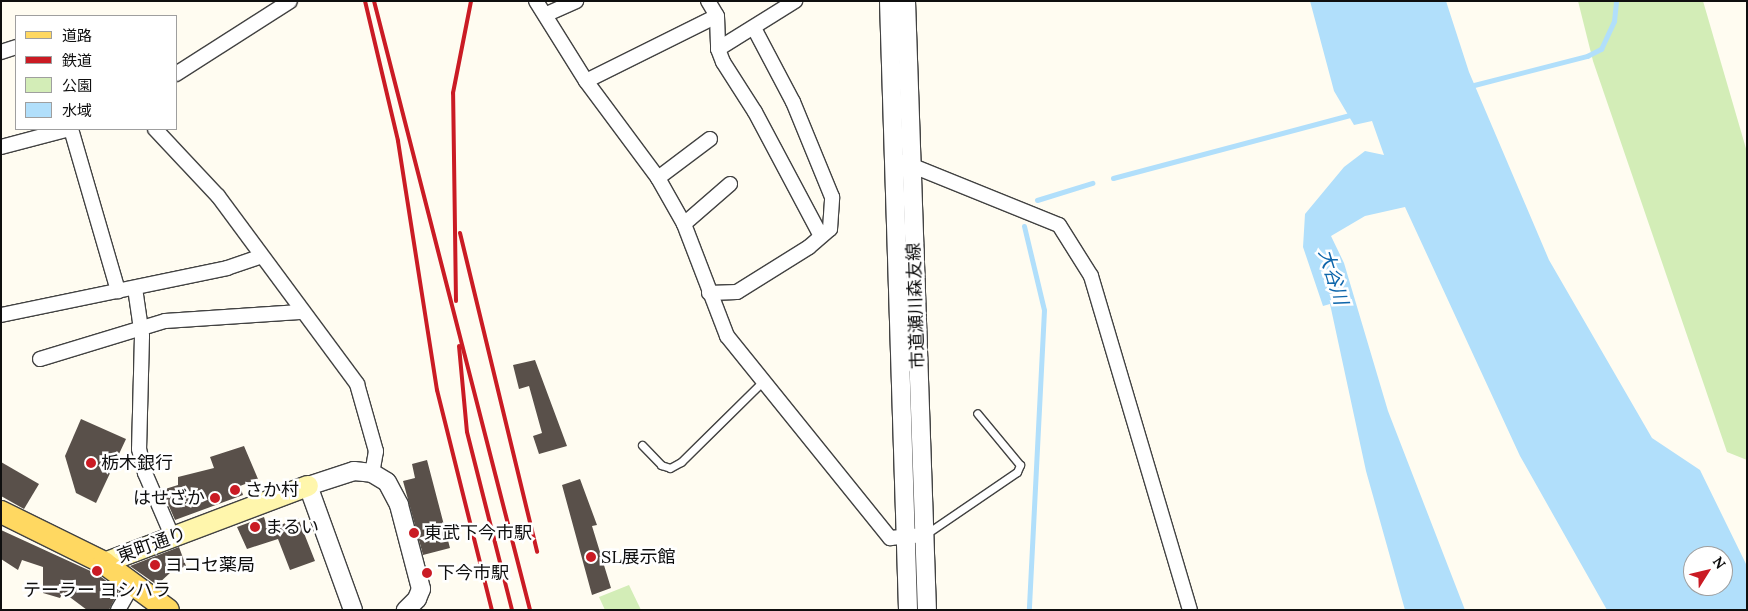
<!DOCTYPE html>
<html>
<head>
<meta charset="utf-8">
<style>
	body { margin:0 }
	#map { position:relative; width:1748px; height:611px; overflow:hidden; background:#fffcf1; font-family:Lora,"Noto Sans JP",serif }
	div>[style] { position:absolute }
	.green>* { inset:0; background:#d3edb7 }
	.water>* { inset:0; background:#b1dffb }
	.stream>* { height:5px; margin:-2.5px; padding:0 2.5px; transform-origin:2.5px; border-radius:2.5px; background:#b1dffb }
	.building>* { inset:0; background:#59504a }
	.roads { filter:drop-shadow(1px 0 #424242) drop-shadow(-1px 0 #424242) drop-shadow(0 1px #424242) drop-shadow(0 -1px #424242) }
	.service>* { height:7px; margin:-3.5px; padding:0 3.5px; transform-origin:3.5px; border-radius:3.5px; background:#fff }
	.minor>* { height:14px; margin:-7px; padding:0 7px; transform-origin:7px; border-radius:7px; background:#fff }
	.tertiary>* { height:18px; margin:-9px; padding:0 9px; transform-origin:9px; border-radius:9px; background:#fff }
	.secondary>* { height:20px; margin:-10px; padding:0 10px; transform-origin:10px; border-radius:10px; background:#fff6ac }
	.primary>* { height:22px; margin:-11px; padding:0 11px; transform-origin:11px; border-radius:11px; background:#ffd861 }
	.rail>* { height:4px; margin:-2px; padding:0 2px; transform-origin:2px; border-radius:2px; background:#ca1b24 }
	.dots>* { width:14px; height:14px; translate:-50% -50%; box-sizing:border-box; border:2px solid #fff; border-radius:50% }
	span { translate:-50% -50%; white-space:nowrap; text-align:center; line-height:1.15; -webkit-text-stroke:5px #fff; paint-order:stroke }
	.street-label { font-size:18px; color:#0f0f0f }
	.poi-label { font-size:18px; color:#0f0f0f }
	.left { translate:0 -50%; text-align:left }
	.right { translate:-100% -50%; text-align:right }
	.water-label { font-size:19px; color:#0e66ab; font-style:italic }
	.frame { position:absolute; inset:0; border:2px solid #0f0f0f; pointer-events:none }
	.legend { position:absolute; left:15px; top:15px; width:162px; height:115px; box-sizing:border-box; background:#fff; border:1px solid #9f9f9f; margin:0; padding:6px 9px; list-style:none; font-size:15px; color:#0f0f0f }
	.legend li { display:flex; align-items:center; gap:10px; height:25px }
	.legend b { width:25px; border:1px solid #9f9f9f }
	.north { position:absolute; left:1683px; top:546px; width:50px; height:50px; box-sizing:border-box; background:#fff; border:1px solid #9f9f9f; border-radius:50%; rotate:54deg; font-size:14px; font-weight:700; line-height:20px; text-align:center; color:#0f0f0f }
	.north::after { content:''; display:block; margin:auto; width:18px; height:22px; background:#ca1b24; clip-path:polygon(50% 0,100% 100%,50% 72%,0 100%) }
</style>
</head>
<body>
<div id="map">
	<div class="green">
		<div style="clip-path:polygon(1578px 1px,1703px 1px,1747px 152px,1747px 460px,1727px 452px,1593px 61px)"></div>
		<div style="clip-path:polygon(629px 585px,641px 610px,605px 610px,599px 597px)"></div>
	</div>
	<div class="water">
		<div style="clip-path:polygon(evenodd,1310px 1px,1446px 1px,1469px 72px,1549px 260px,1652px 438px,1700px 470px,1747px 566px,1747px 610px,1607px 610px,1520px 456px,1405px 207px,1365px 216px,1331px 236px,1344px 263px,1388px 411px,1465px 610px,1405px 610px,1366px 471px,1330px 304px,1323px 306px,1303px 247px,1305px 214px,1344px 167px,1365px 151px,1384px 155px,1372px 121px,1354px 125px,1334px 91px,1310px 1px,1693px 556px,1723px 556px,1723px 586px,1693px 586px,1693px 556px)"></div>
	</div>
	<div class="stream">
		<div style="left:1474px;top:85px;width:117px;rotate:-14.4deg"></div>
		<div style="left:1587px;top:56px;width:16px;rotate:-27deg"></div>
		<div style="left:1601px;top:49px;width:31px;rotate:-65deg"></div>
		<div style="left:1614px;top:21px;width:20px;rotate:-84deg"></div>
		<div style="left:1113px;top:178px;width:248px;rotate:-14.9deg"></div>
		<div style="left:1037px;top:200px;width:58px;rotate:-17.2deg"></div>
		<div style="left:1024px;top:226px;width:86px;rotate:76.6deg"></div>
		<div style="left:1044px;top:310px;width:300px;rotate:92.9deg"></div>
	</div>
	<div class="building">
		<div style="clip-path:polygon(535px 360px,567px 446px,539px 454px,533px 436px,542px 433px,529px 386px,519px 389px,513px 365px)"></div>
		<div style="clip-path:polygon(81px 419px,126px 439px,96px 503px,76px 493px,65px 456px)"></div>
		<div style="clip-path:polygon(244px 446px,258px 479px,240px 486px,243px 495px,175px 520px,162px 490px,178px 485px,178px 477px,214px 468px,210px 457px)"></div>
		<div style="clip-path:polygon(427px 460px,450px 548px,423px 555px,403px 481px,415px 478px,412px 464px)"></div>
		<div style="clip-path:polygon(1px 462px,39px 484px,24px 509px,1px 496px)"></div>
		<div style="clip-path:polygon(580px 479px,597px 525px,592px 526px,611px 588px,592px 595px,562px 485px)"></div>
		<div style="clip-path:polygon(264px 517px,268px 530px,298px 518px,315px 561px,290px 570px,278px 539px,247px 549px,237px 527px)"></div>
		<div style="clip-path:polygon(1px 530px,97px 574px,119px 590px,109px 610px,87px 610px,63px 592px,60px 598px,43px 593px,43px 567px,22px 560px,18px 570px,1px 559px)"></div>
		<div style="clip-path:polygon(179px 547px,186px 566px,171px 572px,157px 585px,130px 566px)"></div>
	</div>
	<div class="roads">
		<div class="service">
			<div style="left:642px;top:445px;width:28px;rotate:46deg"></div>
			<div style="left:661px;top:465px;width:9px;rotate:18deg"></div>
			<div style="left:670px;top:468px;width:13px;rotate:-29deg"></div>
			<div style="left:681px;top:462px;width:114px;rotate:-44.6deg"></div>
			<div style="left:926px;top:534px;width:110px;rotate:-34.3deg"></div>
			<div style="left:1017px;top:472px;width:8px;rotate:-67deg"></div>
			<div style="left:1020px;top:465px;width:67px;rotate:-129.6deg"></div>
		</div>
		<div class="minor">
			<div style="left:536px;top:1px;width:94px;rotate:58deg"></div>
			<div style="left:586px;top:81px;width:121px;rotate:53.4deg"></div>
			<div style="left:658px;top:178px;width:53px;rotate:60.5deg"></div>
			<div style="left:684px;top:224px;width:120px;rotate:69deg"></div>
			<div style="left:727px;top:336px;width:260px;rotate:51.1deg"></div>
			<div style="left:890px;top:538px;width:34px;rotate:-5deg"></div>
			<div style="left:708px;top:1px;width:17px;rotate:59deg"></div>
			<div style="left:717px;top:16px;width:33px;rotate:88deg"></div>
			<div style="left:718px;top:49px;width:14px;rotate:69deg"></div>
			<div style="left:723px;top:62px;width:59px;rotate:57.4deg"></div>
			<div style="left:755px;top:112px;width:140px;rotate:62deg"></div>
			<div style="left:547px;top:14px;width:32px;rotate:-24deg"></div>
			<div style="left:718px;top:49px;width:91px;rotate:-31.9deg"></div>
			<div style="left:1px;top:52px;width:16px;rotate:-18deg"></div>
			<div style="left:176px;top:74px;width:135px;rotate:-32.6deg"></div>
			<div style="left:586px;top:81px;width:146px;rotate:-26.4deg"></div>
			<div style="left:71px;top:129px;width:169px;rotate:73.8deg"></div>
			<div style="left:155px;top:129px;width:92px;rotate:46.8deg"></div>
			<div style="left:218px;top:196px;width:234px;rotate:53.5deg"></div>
			<div style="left:357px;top:384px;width:70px;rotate:74.2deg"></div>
			<div style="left:376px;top:451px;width:22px;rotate:100deg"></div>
			<div style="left:1px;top:147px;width:70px;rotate:-14.8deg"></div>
			<div style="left:903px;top:162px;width:168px;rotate:22deg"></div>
			<div style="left:1059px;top:225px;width:60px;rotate:57.9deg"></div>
			<div style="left:1091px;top:276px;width:348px;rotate:73.5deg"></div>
			<div style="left:658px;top:178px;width:65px;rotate:-36.9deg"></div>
			<div style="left:684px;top:224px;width:61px;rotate:-41deg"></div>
			<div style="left:135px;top:288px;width:49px;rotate:81.7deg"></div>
			<div style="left:142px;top:336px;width:113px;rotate:91.5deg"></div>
			<div style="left:139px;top:449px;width:25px;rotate:76deg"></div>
			<div style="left:145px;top:473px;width:71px;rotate:66.7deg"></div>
			<div style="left:709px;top:293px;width:28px;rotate:-2deg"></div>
			<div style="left:737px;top:292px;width:85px;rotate:-32deg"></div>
			<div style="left:809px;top:247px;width:28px;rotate:-41deg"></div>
			<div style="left:830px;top:229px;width:32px;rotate:-86deg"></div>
			<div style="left:832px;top:197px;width:103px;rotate:-112.3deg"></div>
			<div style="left:793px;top:102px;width:84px;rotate:-117.8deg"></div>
			<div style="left:1px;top:315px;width:231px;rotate:-11.7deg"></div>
			<div style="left:227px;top:268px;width:36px;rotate:-19deg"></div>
			<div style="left:40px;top:359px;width:131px;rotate:-16.9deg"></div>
			<div style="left:165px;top:321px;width:135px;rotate:-3.8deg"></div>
			<div style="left:118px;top:610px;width:30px;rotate:-60deg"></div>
		</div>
		<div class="tertiary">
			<div style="left:889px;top:1px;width:609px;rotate:88.21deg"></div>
			<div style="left:906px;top:1px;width:609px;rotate:88.03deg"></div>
			<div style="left:353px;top:610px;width:132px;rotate:-109.9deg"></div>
			<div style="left:308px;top:486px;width:48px;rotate:-18.1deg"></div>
			<div style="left:354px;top:471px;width:18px;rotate:6deg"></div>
			<div style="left:372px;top:473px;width:17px;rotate:31deg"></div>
			<div style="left:387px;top:482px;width:26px;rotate:62deg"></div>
			<div style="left:399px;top:505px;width:87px;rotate:75.3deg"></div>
			<div style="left:421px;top:589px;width:11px;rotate:112deg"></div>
			<div style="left:417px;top:599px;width:16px;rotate:135deg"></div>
		</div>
		<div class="secondary">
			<div style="left:104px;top:563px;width:218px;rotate:-20.7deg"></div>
		</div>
		<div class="primary">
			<div style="left:1px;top:512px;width:115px;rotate:26.3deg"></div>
			<div style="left:104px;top:563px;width:79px;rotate:36.3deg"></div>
		</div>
	</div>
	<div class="rail">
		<div style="left:365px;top:1px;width:144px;rotate:76.7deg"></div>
		<div style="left:398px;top:141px;width:252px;rotate:81.1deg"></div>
		<div style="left:437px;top:390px;width:227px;rotate:76deg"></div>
		<div style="left:374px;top:1px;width:629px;rotate:75.63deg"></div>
		<div style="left:460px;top:233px;width:328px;rotate:76.4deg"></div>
		<div style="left:456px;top:301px;width:208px;rotate:-90.8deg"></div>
		<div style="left:453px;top:93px;width:94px;rotate:-78.9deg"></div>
		<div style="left:459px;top:346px;width:86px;rotate:84.7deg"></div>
		<div style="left:467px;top:432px;width:184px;rotate:75.8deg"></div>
	</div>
	<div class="dots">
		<div style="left:91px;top:463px;background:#ca1b24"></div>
		<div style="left:235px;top:490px;background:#ca1b24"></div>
		<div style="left:215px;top:498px;background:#ca1b24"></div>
		<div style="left:255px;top:527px;background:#ca1b24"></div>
		<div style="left:414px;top:533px;background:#ca1b24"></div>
		<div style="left:591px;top:557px;background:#ca1b24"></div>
		<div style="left:155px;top:565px;background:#ca1b24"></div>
		<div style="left:97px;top:571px;background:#ca1b24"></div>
		<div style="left:427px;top:573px;background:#ca1b24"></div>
	</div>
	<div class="street-label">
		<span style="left:916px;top:306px;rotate:-92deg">市道瀬川森友線</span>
		<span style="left:152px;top:545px;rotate:-20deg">東町通り</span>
	</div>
	<div class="poi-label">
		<span class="left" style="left:101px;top:463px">栃木銀行</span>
		<span class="left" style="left:245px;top:490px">さか村</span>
		<span class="right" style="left:205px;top:498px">はせざか</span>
		<span class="left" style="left:265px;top:527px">まるい</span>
		<span class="left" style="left:424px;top:533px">東武下今市駅</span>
		<span class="left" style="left:601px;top:557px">SL展示館</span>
		<span class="left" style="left:165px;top:565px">ヨコセ薬局</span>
		<span class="left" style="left:437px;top:573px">下今市駅</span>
		<span style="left:97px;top:590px">テーラー ヨシハラ</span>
	</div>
	<div class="water-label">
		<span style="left:1333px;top:277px;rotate:73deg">大谷川</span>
	</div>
	<div class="frame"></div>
	<ul class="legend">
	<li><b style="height:6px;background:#ffd861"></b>道路</li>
	<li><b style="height:6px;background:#ca1b24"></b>鉄道</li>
	<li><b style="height:14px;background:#d3edb7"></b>公園</li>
	<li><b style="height:14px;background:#b1dffb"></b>水域</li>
	</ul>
	<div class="north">N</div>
</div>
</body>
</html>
